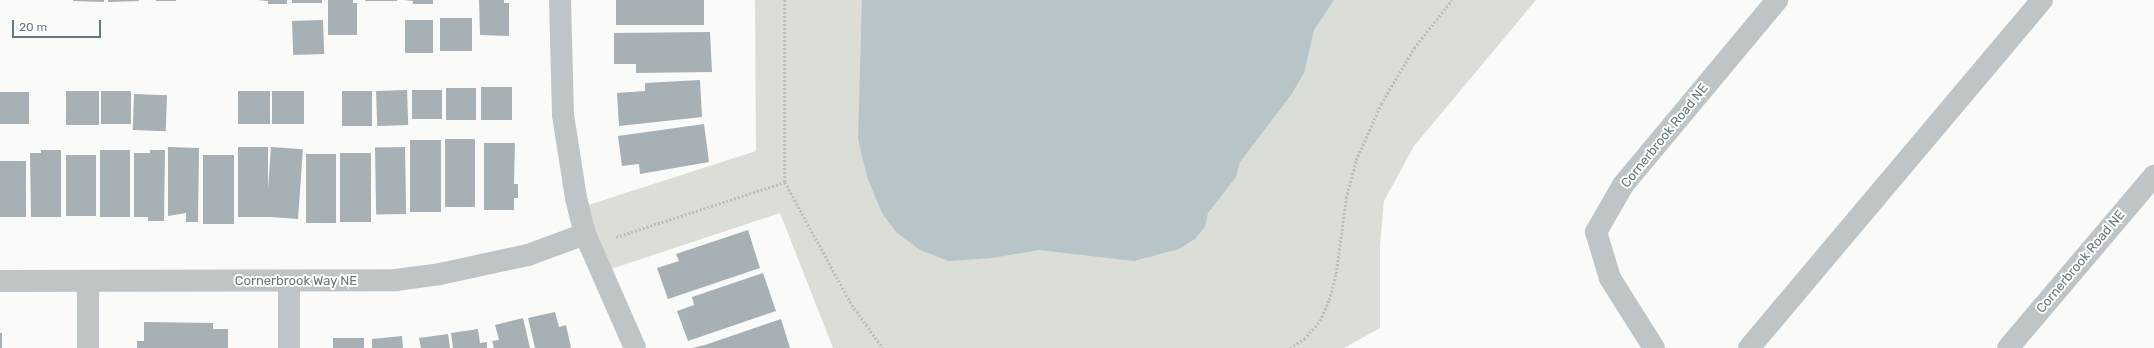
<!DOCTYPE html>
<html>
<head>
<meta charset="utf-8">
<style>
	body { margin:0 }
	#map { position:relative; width:2154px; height:348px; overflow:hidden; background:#fafaf8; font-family:Rubik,sans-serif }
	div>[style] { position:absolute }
	.green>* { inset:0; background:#daded7 }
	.water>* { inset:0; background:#b8c5c8 }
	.building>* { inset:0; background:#a6b0b5; transform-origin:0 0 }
	.path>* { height:2.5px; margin-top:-1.25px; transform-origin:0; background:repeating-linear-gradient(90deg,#babec0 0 2px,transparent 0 4px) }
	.minor>* { height:22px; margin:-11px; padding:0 11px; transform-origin:11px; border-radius:11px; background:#bfc5c7 }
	span { translate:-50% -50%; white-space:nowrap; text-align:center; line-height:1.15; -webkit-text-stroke:4px #fff; paint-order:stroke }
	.street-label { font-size:13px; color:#667981 }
	.scale { position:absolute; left:12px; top:20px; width:89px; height:18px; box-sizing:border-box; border:2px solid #667981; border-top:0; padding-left:5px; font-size:12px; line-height:14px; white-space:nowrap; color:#667981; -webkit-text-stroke:3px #fff; paint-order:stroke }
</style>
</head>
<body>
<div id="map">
	<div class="green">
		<div style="clip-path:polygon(755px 0,1536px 0,1414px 146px,1384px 201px,1380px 244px,1380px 328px,1344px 348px,833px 348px,780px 213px,602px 272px,579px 208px,756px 151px)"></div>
	</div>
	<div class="water">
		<div style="clip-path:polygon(862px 0,1334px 0,1314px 30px,1304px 73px,1291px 95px,1240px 162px,1236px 177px,1208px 213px,1205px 227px,1195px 239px,1179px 249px,1134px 261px,1039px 250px,992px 258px,949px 261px,920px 250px,896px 232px,882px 213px,867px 177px,858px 139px)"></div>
	</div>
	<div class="building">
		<div style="clip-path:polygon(73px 0,104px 0,104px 2px,73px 1px)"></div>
		<div style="clip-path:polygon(108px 0,139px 0,139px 1px,108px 2px)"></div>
		<div style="left:156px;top:0;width:20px;height:1px"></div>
		<div style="clip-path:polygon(257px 0,287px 0,287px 4px,268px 4px,268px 1px)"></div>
		<div style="left:292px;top:0;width:30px;height:3px"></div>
		<div style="clip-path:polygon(328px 0,353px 0,353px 3px,357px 3px,357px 35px,328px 35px)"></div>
		<div style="left:365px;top:0;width:32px;height:1px"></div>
		<div style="clip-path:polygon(403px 0,433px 0,433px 4px,413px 4px,413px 1px)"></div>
		<div style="clip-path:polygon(479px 0,504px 0,504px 3px,509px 3px,509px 36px,480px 35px)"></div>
		<div style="left:616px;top:0;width:88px;height:25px"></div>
		<div style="left:440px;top:18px;width:32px;height:33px"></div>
		<div style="left:323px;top:20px;width:34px;height:31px;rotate:88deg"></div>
		<div style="left:405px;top:20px;width:28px;height:33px"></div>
		<div style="clip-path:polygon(710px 32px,712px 72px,636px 73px,636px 64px,614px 64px,614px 33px)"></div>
		<div style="clip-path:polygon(700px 80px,702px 117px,619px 126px,617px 93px,645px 91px,645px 83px)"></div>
		<div style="left:481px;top:87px;width:31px;height:33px"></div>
		<div style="left:446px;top:88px;width:30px;height:32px"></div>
		<div style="left:407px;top:90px;width:35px;height:31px;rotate:88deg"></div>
		<div style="left:412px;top:90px;width:30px;height:29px"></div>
		<div style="left:66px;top:91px;width:33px;height:34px"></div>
		<div style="left:101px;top:91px;width:30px;height:33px"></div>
		<div style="left:238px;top:91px;width:32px;height:33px"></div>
		<div style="left:272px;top:91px;width:32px;height:33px"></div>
		<div style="left:342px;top:91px;width:30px;height:35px"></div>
		<div style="left:0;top:92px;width:29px;height:32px"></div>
		<div style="left:134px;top:94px;width:33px;height:36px;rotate:2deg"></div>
		<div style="clip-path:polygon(704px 124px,709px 162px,640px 174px,639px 164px,622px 166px,618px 136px)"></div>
		<div style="left:445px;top:139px;width:30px;height:68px"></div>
		<div style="left:410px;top:140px;width:31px;height:72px"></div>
		<div style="clip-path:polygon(484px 143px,515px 143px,514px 184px,518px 184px,518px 198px,514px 198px,514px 210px,484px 210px)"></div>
		<div style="clip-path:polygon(168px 147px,199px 148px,198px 222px,186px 222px,186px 213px,168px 216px)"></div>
		<div style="left:238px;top:147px;width:30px;height:70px"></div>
		<div style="left:271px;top:147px;width:32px;height:70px;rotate:4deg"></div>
		<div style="left:405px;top:147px;width:67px;height:30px;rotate:89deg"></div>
		<div style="clip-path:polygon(41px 150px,61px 150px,61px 217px,31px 217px,30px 153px,41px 153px)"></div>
		<div style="left:100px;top:150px;width:30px;height:67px"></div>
		<div style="clip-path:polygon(150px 150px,165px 150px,164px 221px,148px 221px,148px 217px,134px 217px,134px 153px,150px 153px)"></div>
		<div style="left:340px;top:153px;width:31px;height:69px"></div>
		<div style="left:306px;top:154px;width:30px;height:69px"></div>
		<div style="left:66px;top:155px;width:30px;height:61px"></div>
		<div style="left:203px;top:155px;width:31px;height:69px"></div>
		<div style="left:0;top:161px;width:26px;height:56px"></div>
		<div style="clip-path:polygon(748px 230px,760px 268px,668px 299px,657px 268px,679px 261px,676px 254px)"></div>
		<div style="clip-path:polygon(763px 273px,776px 311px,688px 341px,677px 311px,694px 305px,692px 297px)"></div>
		<div style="clip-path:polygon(555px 312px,559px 327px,566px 325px,571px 348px,535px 348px,528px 318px)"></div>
		<div style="clip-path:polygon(523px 318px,530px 348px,494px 348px,492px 341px,499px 340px,495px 325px)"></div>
		<div style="clip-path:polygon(781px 319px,790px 348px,692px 348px,705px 345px)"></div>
		<div style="clip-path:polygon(144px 322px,213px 323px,213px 329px,228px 329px,228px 348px,137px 348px,137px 341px,144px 341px)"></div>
		<div style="clip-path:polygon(478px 329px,480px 343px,487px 342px,487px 348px,453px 348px,451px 333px)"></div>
		<div style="left:0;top:333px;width:2px;height:15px"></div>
		<div style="clip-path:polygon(448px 334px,450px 348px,421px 348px,419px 338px)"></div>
		<div style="clip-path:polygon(402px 336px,403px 348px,372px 348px,372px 339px)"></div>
		<div style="left:333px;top:338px;width:31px;height:10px"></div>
	</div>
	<div class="path">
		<div style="left:785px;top:0;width:182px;rotate:90deg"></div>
		<div style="left:785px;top:182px;width:140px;rotate:61.4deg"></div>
		<div style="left:852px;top:305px;width:53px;rotate:54.2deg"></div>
		<div style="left:616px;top:237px;width:178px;rotate:-18deg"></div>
		<div style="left:1290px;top:348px;width:17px;rotate:-33deg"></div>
		<div style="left:1304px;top:339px;width:24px;rotate:-48deg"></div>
		<div style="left:1320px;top:321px;width:23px;rotate:-67deg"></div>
		<div style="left:1329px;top:300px;width:27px;rotate:-75deg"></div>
		<div style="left:1336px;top:274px;width:77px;rotate:-82.5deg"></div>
		<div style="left:1346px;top:198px;width:39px;rotate:-75deg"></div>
		<div style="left:1356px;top:160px;width:61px;rotate:-65.9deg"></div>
		<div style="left:1381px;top:104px;width:65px;rotate:-59.5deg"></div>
		<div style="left:1414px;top:48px;width:61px;rotate:-51.6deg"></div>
	</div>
	<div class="minor">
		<div style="left:560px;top:0;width:115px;rotate:88.5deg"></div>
		<div style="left:563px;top:115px;width:84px;rotate:81.1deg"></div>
		<div style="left:576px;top:198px;width:37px;rotate:76deg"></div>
		<div style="left:585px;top:234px;width:124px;rotate:66.3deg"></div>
		<div style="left:0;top:281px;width:396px;rotate:-0.1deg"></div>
		<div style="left:396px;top:280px;width:44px;rotate:-7.8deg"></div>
		<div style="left:440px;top:274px;width:90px;rotate:-12.2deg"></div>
		<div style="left:528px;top:255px;width:61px;rotate:-20.2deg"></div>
		<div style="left:88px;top:281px;width:67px;rotate:90deg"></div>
		<div style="left:289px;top:282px;width:66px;rotate:90deg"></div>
		<div style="left:1654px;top:348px;width:83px;rotate:-122.2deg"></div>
		<div style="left:1610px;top:278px;width:48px;rotate:-106.9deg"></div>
		<div style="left:1596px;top:232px;width:54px;rotate:-60.1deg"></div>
		<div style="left:1623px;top:185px;width:241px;rotate:-50.2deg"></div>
		<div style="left:1749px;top:348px;width:455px;rotate:-49.9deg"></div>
		<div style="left:2008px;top:348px;width:226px;rotate:-49.7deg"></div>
	</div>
	<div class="street-label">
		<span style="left:1665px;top:136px;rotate:-51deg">Cornerbrook Road NE</span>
		<span style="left:2081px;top:262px;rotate:-50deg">Cornerbrook Road NE</span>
		<span style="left:296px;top:281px">Cornerbrook Way NE</span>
	</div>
	<div class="scale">20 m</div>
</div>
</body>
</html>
